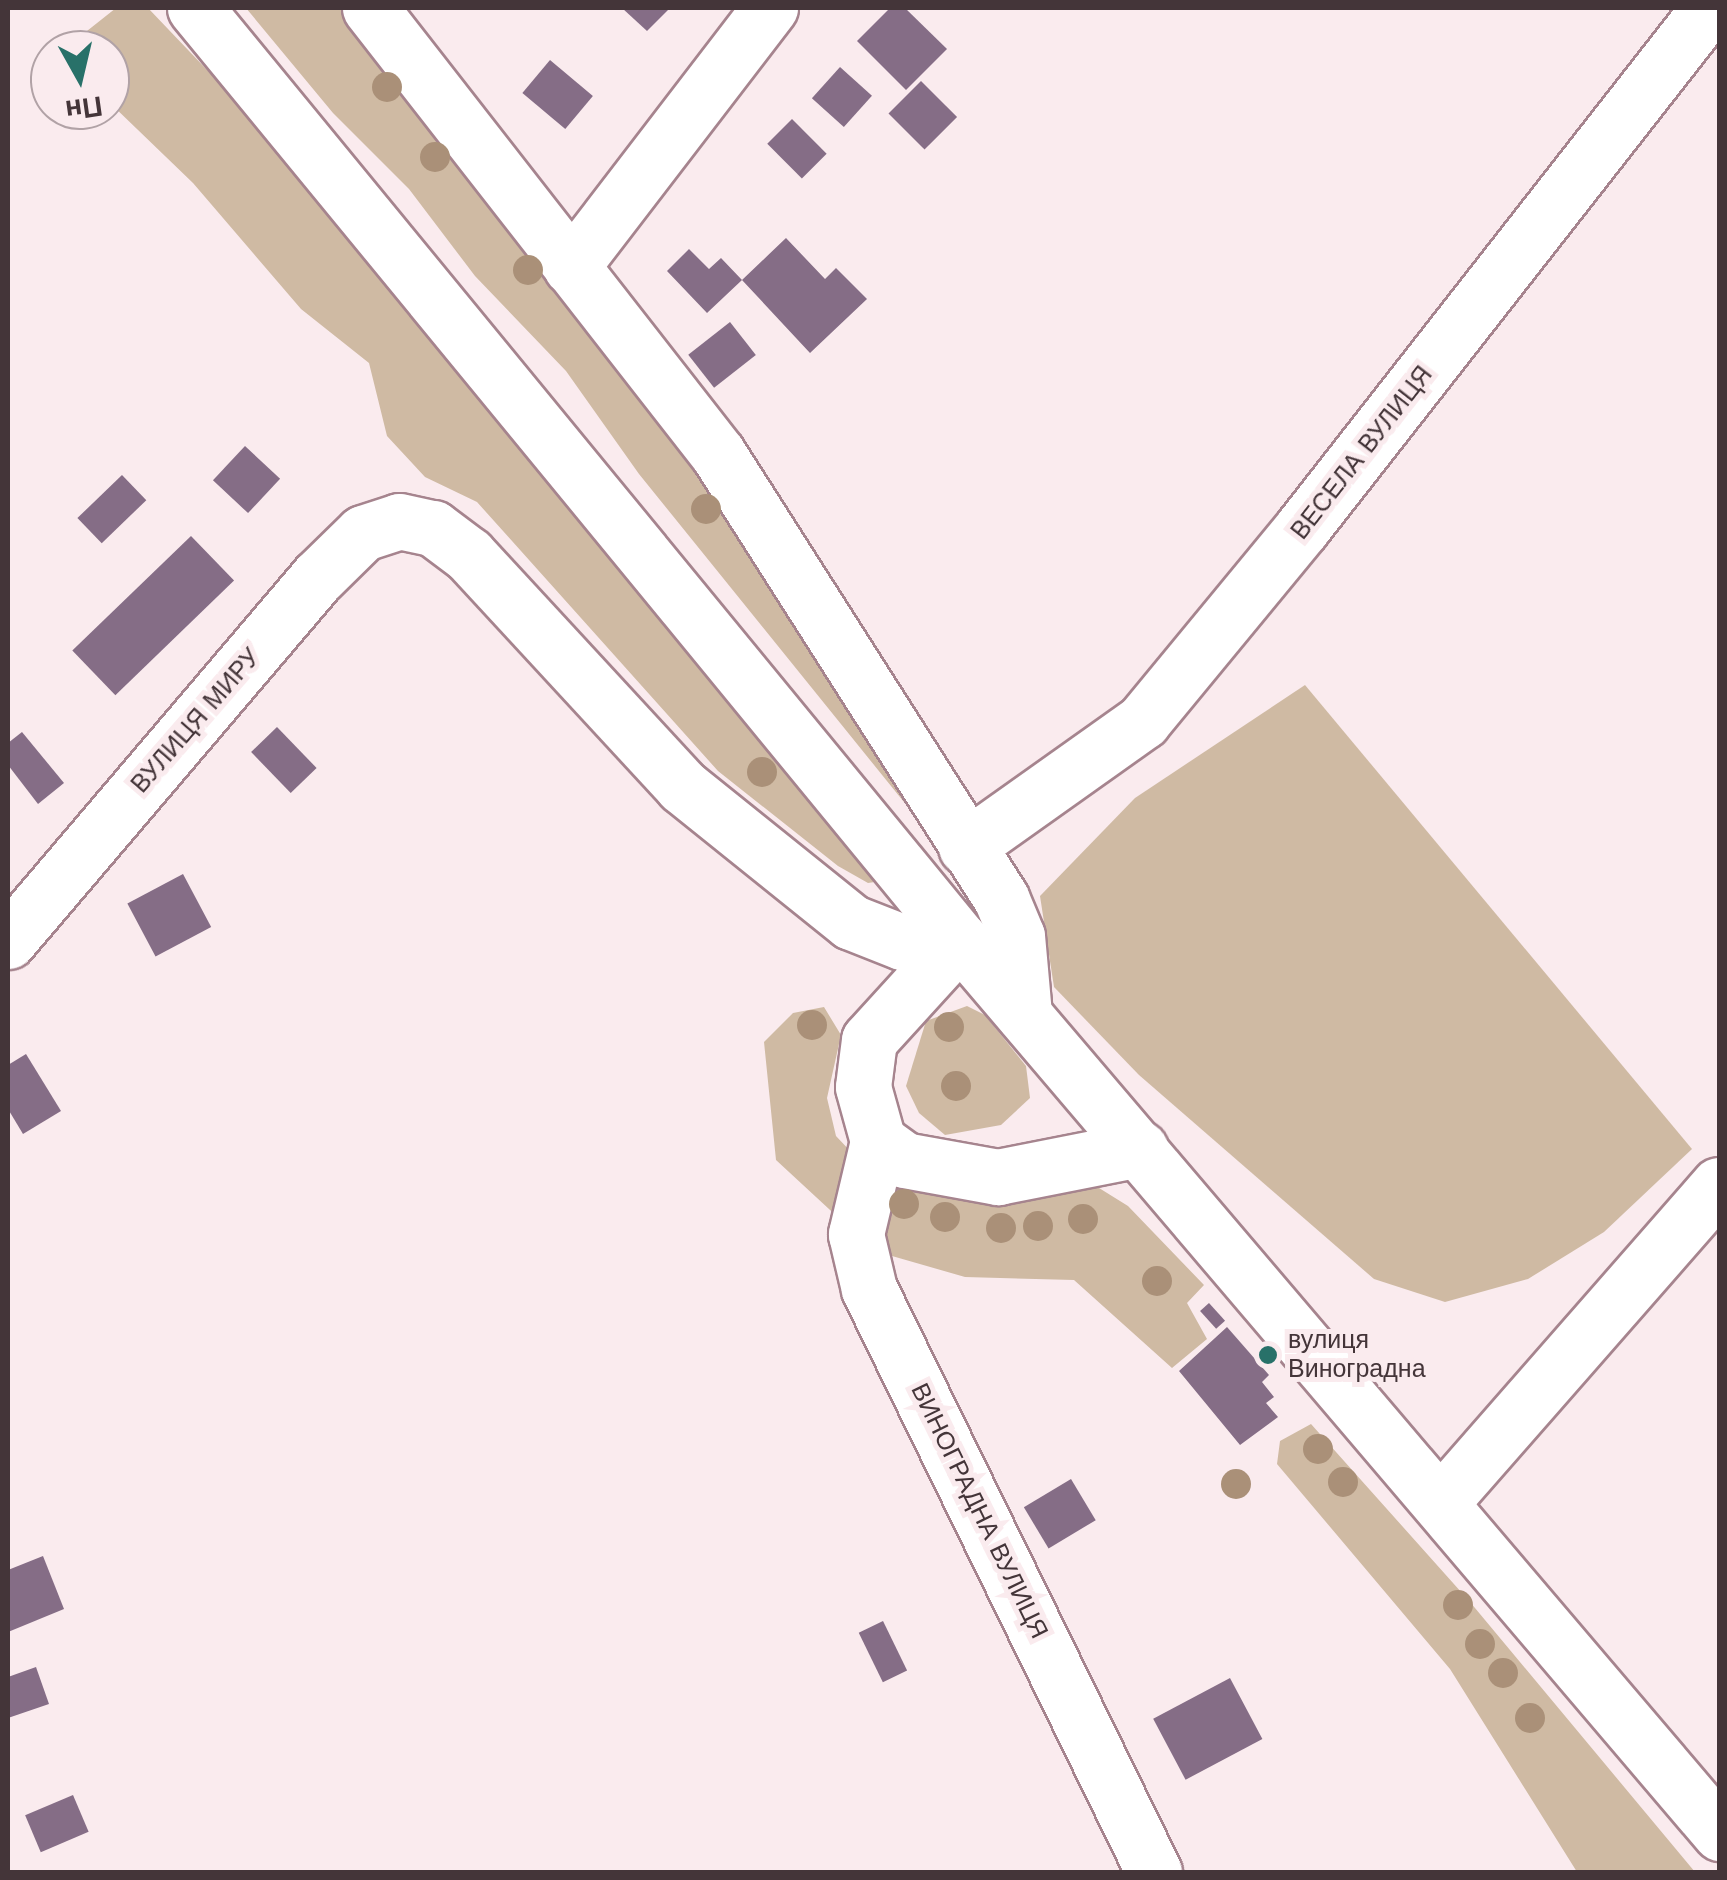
<!DOCTYPE html>
<html>
<head>
<meta charset="utf-8">
<style>
	body { margin:0 }
	#map { position:relative; width:1727px; height:1880px; overflow:hidden; background:#faebee; font-family:"Work Sans",sans-serif }
	div>[style] { position:absolute }
	.green>* { inset:0; background:#cfbaa3 }
	.building>* { inset:0; background:#856d86; transform-origin:0 0 }
	.roads { filter:drop-shadow(2px 0 #a6848e) drop-shadow(-2px 0 #a6848e) drop-shadow(0 2px #a6848e) drop-shadow(0 -2px #a6848e) }
	.minor>* { height:55px; margin:-27.5px; padding:0 27.5px; transform-origin:27.5px; border-radius:27.5px; background:#fff }
	.major>* { height:55px; margin:-27.5px; padding:0 27.5px; transform-origin:27.5px; border-radius:27.5px; background:#fff }
	.trees>* { width:30px; height:30px; margin:-15px; border-radius:50%; background:#aa9078 }
	.dots>* { width:28px; height:28px; translate:-50% -50%; box-sizing:border-box; border:5px solid #faebee; border-radius:50% }
	span { translate:-50% -50%; white-space:nowrap; text-align:center; line-height:1.15; -webkit-text-stroke:10px #faebee; paint-order:stroke }
	.street-label { font-size:25px; color:#443539 }
	.poi-label { font-size:25px; color:#443539 }
	.left { translate:0 -50%; text-align:left }
	.frame { position:absolute; inset:0; border:10px solid #443539; pointer-events:none }
	.north { position:absolute; left:30px; top:30px; width:100px; height:100px; box-sizing:border-box; background:#faebee; border:2px solid #b1a2a6; border-radius:50%; rotate:172deg; font-size:28px; font-weight:700; line-height:40px; text-align:center; color:#443539 }
	.north::after { content:''; display:block; margin:auto; width:35px; height:45px; background:#287169; clip-path:polygon(50% 0,100% 100%,50% 72%,0 100%) }
</style>
</head>
<body>
<div id="map">
	<div class="green">
		<div style="clip-path:polygon(116px 8px,148px 8px,309px 177px,888px 880px,868px 883px,838px 866px,718px 771px,477px 502px,425px 477px,387px 436px,369px 363px,301px 309px,193px 183px,110px 103px,110px 50px,63px 50px)"></div>
		<div style="clip-path:polygon(246px 8px,370px 8px,536px 223px,975px 890px,639px 474px,566px 371px,475px 276px,409px 189px,333px 113px)"></div>
		<div style="clip-path:polygon(1305px 685px,1692px 1149px,1604px 1232px,1528px 1279px,1445px 1302px,1374px 1279px,1139px 1075px,1054px 987px,1040px 896px,1135px 798px)"></div>
		<div style="clip-path:polygon(967px 1006px,985px 1015px,1026px 1066px,1030px 1098px,1001px 1125px,945px 1135px,919px 1113px,906px 1086px,926px 1021px)"></div>
		<div style="clip-path:polygon(824px 1007px,841px 1035px,827px 1098px,836px 1136px,869px 1171px,1091px 1183px,1128px 1206px,1204px 1285px,1187px 1303px,1207px 1339px,1172px 1368px,1074px 1280px,965px 1277px,892px 1256px,856px 1234px,776px 1160px,764px 1042px,793px 1013px)"></div>
		<div style="clip-path:polygon(1311px 1424px,1470px 1602px,1695px 1872px,1577px 1872px,1450px 1669px,1277px 1464px,1280px 1441px)"></div>
	</div>
	<div class="building">
		<div style="clip-path:polygon(622px 8px,670px 8px,647px 31px)"></div>
		<div style="clip-path:polygon(890px 8px,905px 8px,947px 49px,906px 90px,857px 41px)"></div>
		<div style="left:550px;top:60px;width:56px;height:43px;rotate:40deg"></div>
		<div style="left:840px;top:67px;width:43px;height:42px;rotate:42deg"></div>
		<div style="left:921px;top:81px;width:51px;height:46px;rotate:45deg"></div>
		<div style="left:792px;top:119px;width:49px;height:35px;rotate:45deg"></div>
		<div style="clip-path:polygon(786px 238px,825px 279px,836px 268px,867px 299px,810px 353px,742px 280px)"></div>
		<div style="clip-path:polygon(689px 249px,709px 269px,721px 258px,742px 280px,707px 313px,667px 271px)"></div>
		<div style="left:730px;top:322px;width:42px;height:53px;rotate:52deg"></div>
		<div style="left:245px;top:446px;width:48px;height:47px;rotate:43deg"></div>
		<div style="left:122px;top:475px;width:35px;height:62px;rotate:46deg"></div>
		<div style="left:191px;top:536px;width:62px;height:165px;rotate:46deg"></div>
		<div style="left:277px;top:727px;width:57px;height:36px;rotate:46deg"></div>
		<div style="clip-path:polygon(22px 732px,64px 783px,38px 804px,8px 765px,8px 743px)"></div>
		<div style="left:183px;top:874px;width:60px;height:63px;rotate:62deg"></div>
		<div style="clip-path:polygon(26px 1054px,61px 1111px,23px 1134px,8px 1109px,8px 1065px)"></div>
		<div style="left:1209px;top:1303px;width:24px;height:12px;rotate:48deg"></div>
		<div style="clip-path:polygon(1227px 1327px,1269px 1375px,1262px 1382px,1274px 1397px,1266px 1403px,1278px 1417px,1240px 1445px,1179px 1371px)"></div>
		<div style="left:1071px;top:1479px;width:48px;height:55px;rotate:59deg"></div>
		<div style="clip-path:polygon(43px 1556px,64px 1609px,8px 1632px,8px 1570px)"></div>
		<div style="left:883px;top:1621px;width:55px;height:27px;rotate:64deg"></div>
		<div style="clip-path:polygon(36px 1667px,49px 1704px,8px 1718px,8px 1677px)"></div>
		<div style="left:1230px;top:1678px;width:69px;height:87px;rotate:62deg"></div>
		<div style="left:73px;top:1795px;width:40px;height:52px;rotate:67deg"></div>
	</div>
	<div class="roads">
		<div class="minor">
			<div style="left:370px;top:8px;width:566px;rotate:52.04deg"></div>
			<div style="left:718px;top:454px;width:527px;rotate:57.49deg"></div>
			<div style="left:1001px;top:898px;width:41px;rotate:67.2deg"></div>
			<div style="left:1017px;top:936px;width:79px;rotate:84.9deg"></div>
			<div style="left:571px;top:267px;width:327px;rotate:-52.5deg"></div>
			<div style="left:966px;top:847px;width:217px;rotate:-35.4deg"></div>
			<div style="left:1143px;top:721px;width:250px;rotate:-50.5deg"></div>
			<div style="left:1302px;top:528px;width:660px;rotate:-51.95deg"></div>
			<div style="left:960px;top:940px;width:135px;rotate:132.3deg"></div>
			<div style="left:869px;top:1040px;width:47px;rotate:97.3deg"></div>
			<div style="left:863px;top:1087px;width:56px;rotate:74.5deg"></div>
			<div style="left:878px;top:1141px;width:32px;rotate:36deg"></div>
			<div style="left:904px;top:1160px;width:96px;rotate:10.3deg"></div>
			<div style="left:998px;top:1177px;width:145px;rotate:-11.2deg"></div>
			<div style="left:8px;top:941px;width:478px;rotate:-49.6deg"></div>
			<div style="left:318px;top:577px;width:63px;rotate:-44.4deg"></div>
			<div style="left:363px;top:533px;width:38px;rotate:-18deg"></div>
			<div style="left:399px;top:521px;width:35px;rotate:12deg"></div>
			<div style="left:433px;top:528px;width:45px;rotate:36.9deg"></div>
			<div style="left:469px;top:555px;width:314px;rotate:47.3deg"></div>
			<div style="left:682px;top:786px;width:217px;rotate:38.8deg"></div>
			<div style="left:851px;top:922px;width:55px;rotate:21.4deg"></div>
			<div style="left:902px;top:942px;width:58px;rotate:-2deg"></div>
			<div style="left:878px;top:1141px;width:96px;rotate:103.3deg"></div>
			<div style="left:856px;top:1234px;width:57px;rotate:76.7deg"></div>
			<div style="left:869px;top:1289px;width:649px;rotate:63.95deg"></div>
			<div style="left:1442px;top:1501px;width:420px;rotate:-48.8deg"></div>
		</div>
		<div class="major">
			<div style="left:195px;top:8px;width:1206px;rotate:50.62deg"></div>
			<div style="left:960px;top:940px;width:1173px;rotate:49.6deg"></div>
		</div>
	</div>
	<div class="trees">
		<div style="left:387px;top:87px"></div>
		<div style="left:435px;top:157px"></div>
		<div style="left:528px;top:270px"></div>
		<div style="left:706px;top:509px"></div>
		<div style="left:762px;top:772px"></div>
		<div style="left:812px;top:1025px"></div>
		<div style="left:949px;top:1027px"></div>
		<div style="left:956px;top:1086px"></div>
		<div style="left:904px;top:1204px"></div>
		<div style="left:945px;top:1217px"></div>
		<div style="left:1083px;top:1219px"></div>
		<div style="left:1038px;top:1226px"></div>
		<div style="left:1001px;top:1228px"></div>
		<div style="left:1157px;top:1281px"></div>
		<div style="left:1318px;top:1449px"></div>
		<div style="left:1343px;top:1482px"></div>
		<div style="left:1236px;top:1484px"></div>
		<div style="left:1458px;top:1605px"></div>
		<div style="left:1480px;top:1644px"></div>
		<div style="left:1503px;top:1673px"></div>
		<div style="left:1530px;top:1718px"></div>
	</div>
	<div class="dots">
		<div style="left:1268px;top:1355px;background:#287169"></div>
	</div>
	<div class="street-label">
		<span style="left:1362px;top:453px;rotate:-52deg">ВЕСЕЛА ВУЛИЦЯ</span>
		<span style="left:196px;top:721px;rotate:-49deg">ВУЛИЦЯ МИРУ</span>
		<span style="left:979px;top:1511px;rotate:64deg">ВИНОГРАДНА ВУЛИЦЯ</span>
	</div>
	<div class="poi-label">
		<span class="left" style="left:1288px;top:1355px">вулиця<br>Виноградна</span>
	</div>
	<div class="frame"></div>
	<div class="north">Пн</div>
</div>
</body>
</html>
